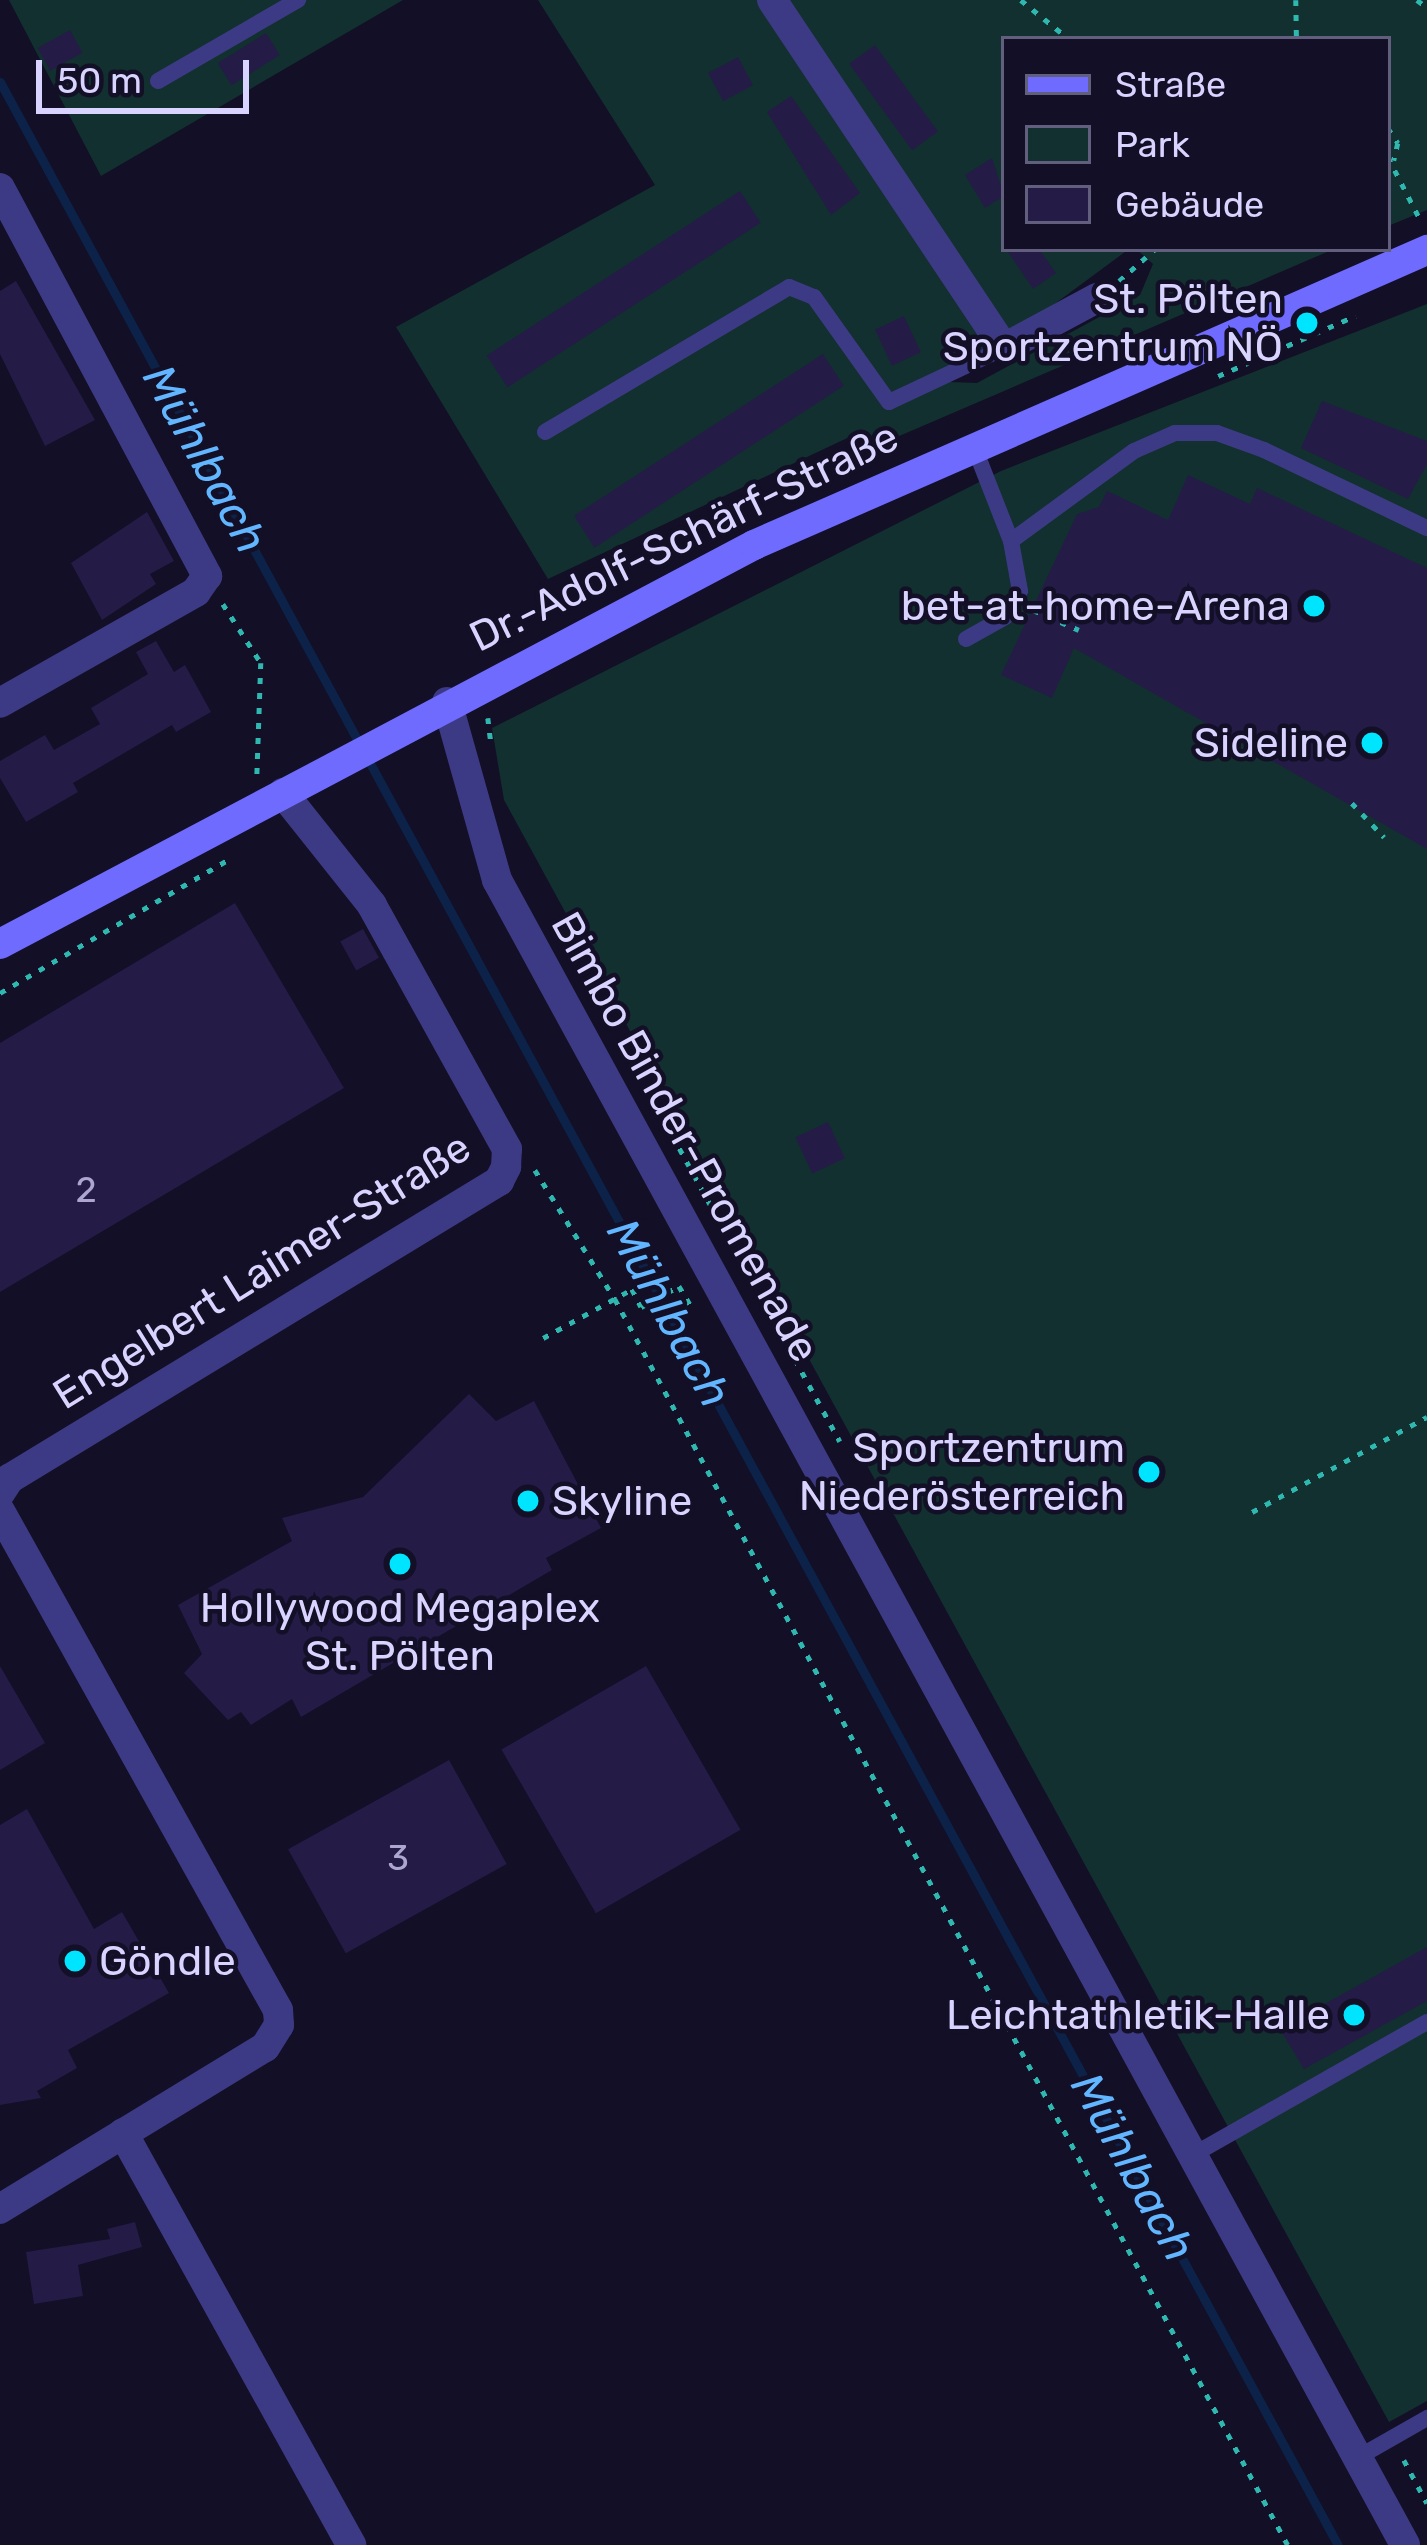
<!DOCTYPE html>
<html>
<head>
<meta charset="utf-8">
<style>
	body { margin:0 }
	#map { position:relative; width:1427px; height:2545px; overflow:hidden; background:#130f26; font-family:Rubik,sans-serif }
	div>[style] { position:absolute }
	.green>* { inset:0; background:#12302f }
	.stream>* { height:9px; margin:-4.5px; padding:0 4.5px; transform-origin:4.5px; border-radius:4.5px; background:#0c2248 }
	.building>* { inset:0; background:#241b47; transform-origin:0 0 }
	.path>* { height:4.5px; margin-top:-2.25px; transform-origin:0; background:repeating-linear-gradient(90deg,#2fb8b0 0 6px,transparent 0 15px) }
	.lane>* { height:16px; margin:-8px; padding:0 8px; transform-origin:8px; border-radius:8px; background:#3d3a85 }
	.street>* { height:30px; margin:-15px; padding:0 15px; transform-origin:15px; border-radius:15px; background:#3d3a85 }
	.secondary>* { height:30px; margin:-15px; padding:0 15px; transform-origin:15px; border-radius:15px; background:#6f6bff }
	.dots>* { width:33px; height:33px; translate:-50% -50%; box-sizing:border-box; border:6px solid #130f26; border-radius:50% }
	span { translate:-50% -50%; white-space:nowrap; text-align:center; line-height:1.15; -webkit-text-stroke:9px #130f26; paint-order:stroke }
	.number-label { font-size:36px; color:#aca6d1 }
	.number-label span { -webkit-text-stroke-width:0 }
	.poi-label { font-size:42px; color:#d9d4ff }
	.right { translate:-100% -50%; text-align:right }
	.left { translate:0 -50%; text-align:left }
	.street-label { font-size:42px; color:#d9d4ff }
	.water-label { font-size:45px; color:#62b6ff; font-style:italic }
	.legend { position:absolute; left:1001px; top:36px; width:390px; height:216px; box-sizing:border-box; background:#130f26; border:3px solid #625e7d; margin:0; padding:15px 21px; list-style:none; font-size:36px; color:#d9d4ff }
	.legend li { display:flex; align-items:center; gap:24px; height:60px }
	.legend b { width:60px; border:3px solid #625e7d }
	.scale { position:absolute; left:36px; top:60px; width:213px; height:54px; box-sizing:border-box; border:6px solid #d9d4ff; border-top:0; padding-left:15px; font-size:36px; line-height:42px; white-space:nowrap; color:#d9d4ff; -webkit-text-stroke:9px #130f26; paint-order:stroke }
</style>
</head>
<body>
<div id="map">
	<div class="green">
		<div style="clip-path:polygon(9px 0,403px 0,101px 176px)"></div>
		<div style="clip-path:polygon(538px 0,1427px 0,1427px 210px,1388px 226px,1388px 39px,1004px 39px,1004px 249px,1129px 249px,949px 382px,977px 383px,1140px 295px,1153px 264px,1136px 249px,1334px 249px,869px 449px,860px 432px,548px 579px,396px 327px,655px 185px)"></div>
		<div style="clip-path:polygon(1427px 304px,1427px 2401px,1389px 2422px,504px 800px,492px 728px,1001px 471px)"></div>
	</div>
	<div class="stream">
		<div style="left:0;top:82px;width:2803px;rotate:61.49deg"></div>
	</div>
	<div class="building">
		<div style="left:70px;top:30px;width:26px;height:37px;rotate:61deg"></div>
		<div style="left:266px;top:33px;width:26px;height:57px;rotate:58deg"></div>
		<div style="left:875px;top:45px;width:107px;height:32px;rotate:54deg"></div>
		<div style="left:738px;top:57px;width:32px;height:34px;rotate:62deg"></div>
		<div style="clip-path:polygon(791px 96px,860px 193px,831px 215px,767px 112px)"></div>
		<div style="clip-path:polygon(992px 158px,1004px 196px,985px 208px,965px 175px)"></div>
		<div style="left:740px;top:191px;width:38px;height:302px;rotate:57deg"></div>
		<div style="clip-path:polygon(1006px 249px,1039px 249px,1056px 273px,1033px 289px)"></div>
		<div style="clip-path:polygon(16px 281px,95px 420px,45px 446px,0 354px,0 291px)"></div>
		<div style="left:904px;top:316px;width:40px;height:32px;rotate:65deg"></div>
		<div style="left:823px;top:354px;width:38px;height:297px;rotate:57deg"></div>
		<div style="clip-path:polygon(1322px 401px,1427px 441px,1427px 464px,1408px 499px,1301px 448px)"></div>
		<div style="clip-path:polygon(1188px 475px,1250px 504px,1257px 488px,1427px 568px,1427px 849px,1074px 648px,1052px 698px,1001px 675px,1077px 514px,1099px 507px,1107px 491px,1168px 520px)"></div>
		<div style="clip-path:polygon(147px 512px,174px 561px,150px 574px,156px 584px,102px 620px,71px 563px)"></div>
		<div style="clip-path:polygon(156px 641px,174px 672px,185px 665px,211px 712px,176px 732px,172px 725px,73px 783px,78px 792px,26px 822px,0 778px,0 761px,45px 735px,54px 750px,100px 724px,91px 708px,148px 674px,136px 652px)"></div>
		<div style="clip-path:polygon(235px 903px,344px 1088px,0 1292px,0 1043px)"></div>
		<div style="left:363px;top:929px;width:33px;height:26px;rotate:61deg"></div>
		<div style="left:828px;top:1122px;width:40px;height:36px;rotate:65deg"></div>
		<div style="clip-path:polygon(469px 1394px,496px 1421px,534px 1401px,601px 1528px,546px 1558px,552px 1570px,301px 1717px,292px 1699px,251px 1725px,241px 1712px,228px 1720px,184px 1673px,202px 1654px,178px 1605px,292px 1541px,282px 1518px,363px 1497px)"></div>
		<div style="clip-path:polygon(0 1666px,45px 1743px,0 1770px)"></div>
		<div style="left:646px;top:1666px;width:189px;height:167px;rotate:60deg"></div>
		<div style="left:449px;top:1760px;width:119px;height:184px;rotate:61deg"></div>
		<div style="clip-path:polygon(27px 1809px,94px 1929px,122px 1912px,169px 1993px,68px 2050px,77px 2068px,37px 2091px,41px 2098px,0 2105px,0 1825px)"></div>
		<div style="clip-path:polygon(1427px 1947px,1427px 2001px,1304px 2069px,1280px 2029px)"></div>
		<div style="clip-path:polygon(135px 2222px,142px 2247px,78px 2265px,83px 2296px,34px 2304px,26px 2252px,110px 2239px,107px 2229px)"></div>
	</div>
	<div class="path">
		<div style="left:1021px;top:0;width:62px;rotate:39.1deg"></div>
		<div style="left:1296px;top:0;width:39px;rotate:89deg"></div>
		<div style="left:1417px;top:0;width:12px;rotate:35deg"></div>
		<div style="left:1388px;top:128px;width:18px;rotate:56deg"></div>
		<div style="left:1398px;top:143px;width:18px;rotate:103deg"></div>
		<div style="left:1388px;top:157px;width:72px;rotate:62.7deg"></div>
		<div style="left:1119px;top:281px;width:48px;rotate:-41.6deg"></div>
		<div style="left:1218px;top:376px;width:150px;rotate:-23.7deg"></div>
		<div style="left:223px;top:604px;width:70px;rotate:57.2deg"></div>
		<div style="left:261px;top:663px;width:115px;rotate:92deg"></div>
		<div style="left:1033px;top:610px;width:50px;rotate:23.5deg"></div>
		<div style="left:488px;top:718px;width:25px;rotate:83deg"></div>
		<div style="left:1352px;top:803px;width:47px;rotate:46.7deg"></div>
		<div style="left:0;top:993px;width:264px;rotate:-30.3deg"></div>
		<div style="left:658px;top:1109px;width:379px;rotate:61.3deg"></div>
		<div style="left:535px;top:1170px;width:152px;rotate:58.2deg"></div>
		<div style="left:615px;top:1299px;width:1416px;rotate:61.63deg"></div>
		<div style="left:543px;top:1338px;width:102px;rotate:-28.8deg"></div>
		<div style="left:632px;top:1289px;width:20px;rotate:63deg"></div>
		<div style="left:641px;top:1307px;width:43px;rotate:-28.9deg"></div>
		<div style="left:679px;top:1286px;width:23px;rotate:59deg"></div>
		<div style="left:1252px;top:1512px;width:199px;rotate:-28.5deg"></div>
		<div style="left:1404px;top:2460px;width:49px;rotate:61.9deg"></div>
	</div>
	<div class="lane">
		<div style="left:158px;top:81px;width:162px;rotate:-30.1deg"></div>
		<div style="left:545px;top:432px;width:284px;rotate:-30.7deg"></div>
		<div style="left:789px;top:287px;width:27px;rotate:22deg"></div>
		<div style="left:814px;top:297px;width:129px;rotate:54.5deg"></div>
		<div style="left:889px;top:402px;width:127px;rotate:-25.2deg"></div>
		<div style="left:1011px;top:541px;width:152px;rotate:-36.2deg"></div>
		<div style="left:1134px;top:451px;width:45px;rotate:-23.7deg"></div>
		<div style="left:1175px;top:433px;width:42px"></div>
		<div style="left:1217px;top:433px;width:50px;rotate:19.9deg"></div>
		<div style="left:1264px;top:450px;width:181px;rotate:25.6deg"></div>
		<div style="left:966px;top:639px;width:45px;rotate:-29.4deg"></div>
		<div style="left:1005px;top:617px;width:30px;rotate:-60deg"></div>
		<div style="left:1020px;top:591px;width:51px;rotate:-100.2deg"></div>
		<div style="left:1011px;top:541px;width:104px;rotate:-111.4deg"></div>
		<div style="left:1191px;top:2156px;width:271px;rotate:-29.6deg"></div>
		<div style="left:1357px;top:2458px;width:81px;rotate:-29.7deg"></div>
	</div>
	<div class="street">
		<div style="left:772px;top:0;width:418px;rotate:56.3deg"></div>
		<div style="left:1004px;top:348px;width:106px;rotate:-28.3deg"></div>
		<div style="left:0;top:188px;width:440px;rotate:61.9deg"></div>
		<div style="left:207px;top:576px;width:19px;rotate:125deg"></div>
		<div style="left:196px;top:592px;width:225px;rotate:150.5deg"></div>
		<div style="left:447px;top:702px;width:185px;rotate:74.3deg"></div>
		<div style="left:497px;top:880px;width:1896px;rotate:61.39deg"></div>
		<div style="left:0;top:1493px;width:17px;rotate:-57deg"></div>
		<div style="left:9px;top:1479px;width:574px;rotate:-31.31deg"></div>
		<div style="left:499px;top:1181px;width:16px;rotate:-63deg"></div>
		<div style="left:506px;top:1167px;width:18px;rotate:-87deg"></div>
		<div style="left:507px;top:1149px;width:279px;rotate:-119deg"></div>
		<div style="left:372px;top:905px;width:143px;rotate:-128.5deg"></div>
		<div style="left:0;top:1511px;width:571px;rotate:60.88deg"></div>
		<div style="left:278px;top:2010px;width:15px;rotate:86deg"></div>
		<div style="left:279px;top:2025px;width:26px;rotate:122deg"></div>
		<div style="left:265px;top:2047px;width:311px;rotate:148.6deg"></div>
		<div style="left:123px;top:2133px;width:471px;rotate:61deg"></div>
	</div>
	<div class="secondary">
		<div style="left:0;top:944px;width:853px;rotate:-27.89deg"></div>
		<div style="left:754px;top:545px;width:735px;rotate:-23.67deg"></div>
	</div>
	<div class="dots">
		<div style="left:1307px;top:323px;background:#00e5ff"></div>
		<div style="left:1314px;top:606px;background:#00e5ff"></div>
		<div style="left:1372px;top:743px;background:#00e5ff"></div>
		<div style="left:1149px;top:1472px;background:#00e5ff"></div>
		<div style="left:528px;top:1501px;background:#00e5ff"></div>
		<div style="left:400px;top:1564px;background:#00e5ff"></div>
		<div style="left:75px;top:1961px;background:#00e5ff"></div>
		<div style="left:1354px;top:2015px;background:#00e5ff"></div>
	</div>
	<div class="number-label">
		<span style="left:86px;top:1190px">2</span>
		<span style="left:398px;top:1858px">3</span>
	</div>
	<div class="poi-label">
		<span class="right" style="left:1283px;top:323px">St. Pölten<br>Sportzentrum NÖ</span>
		<span class="right" style="left:1290px;top:606px">bet-at-home-Arena</span>
		<span class="right" style="left:1348px;top:743px">Sideline</span>
		<span class="right" style="left:1125px;top:1472px">Sportzentrum<br>Niederösterreich</span>
		<span class="left" style="left:552px;top:1501px">Skyline</span>
		<span style="left:400px;top:1632px">Hollywood Megaplex<br>St. Pölten</span>
		<span class="left" style="left:99px;top:1961px">Göndle</span>
		<span class="right" style="left:1330px;top:2015px">Leichtathletik-Halle</span>
	</div>
	<div class="street-label">
		<span style="left:684px;top:537px;rotate:-26deg">Dr.-Adolf-Schärf-Straße</span>
		<span style="left:685px;top:1137px;rotate:61deg">Bimbo Binder-Promenade</span>
		<span style="left:262px;top:1271px;rotate:-32deg">Engelbert Laimer-Straße</span>
	</div>
	<div class="water-label">
		<span style="left:205px;top:459px;rotate:61deg">Mühlbach</span>
		<span style="left:669px;top:1313px;rotate:61deg">Mühlbach</span>
		<span style="left:1133px;top:2167px;rotate:61deg">Mühlbach</span>
	</div>
	<ul class="legend">
	<li><b style="height:15px;background:#6f6bff"></b>Straße</li>
	<li><b style="height:33px;background:#12302f"></b>Park</li>
	<li><b style="height:33px;background:#241b47"></b>Gebäude</li>
	</ul>
	<div class="scale">50 m</div>
</div>
</body>
</html>
